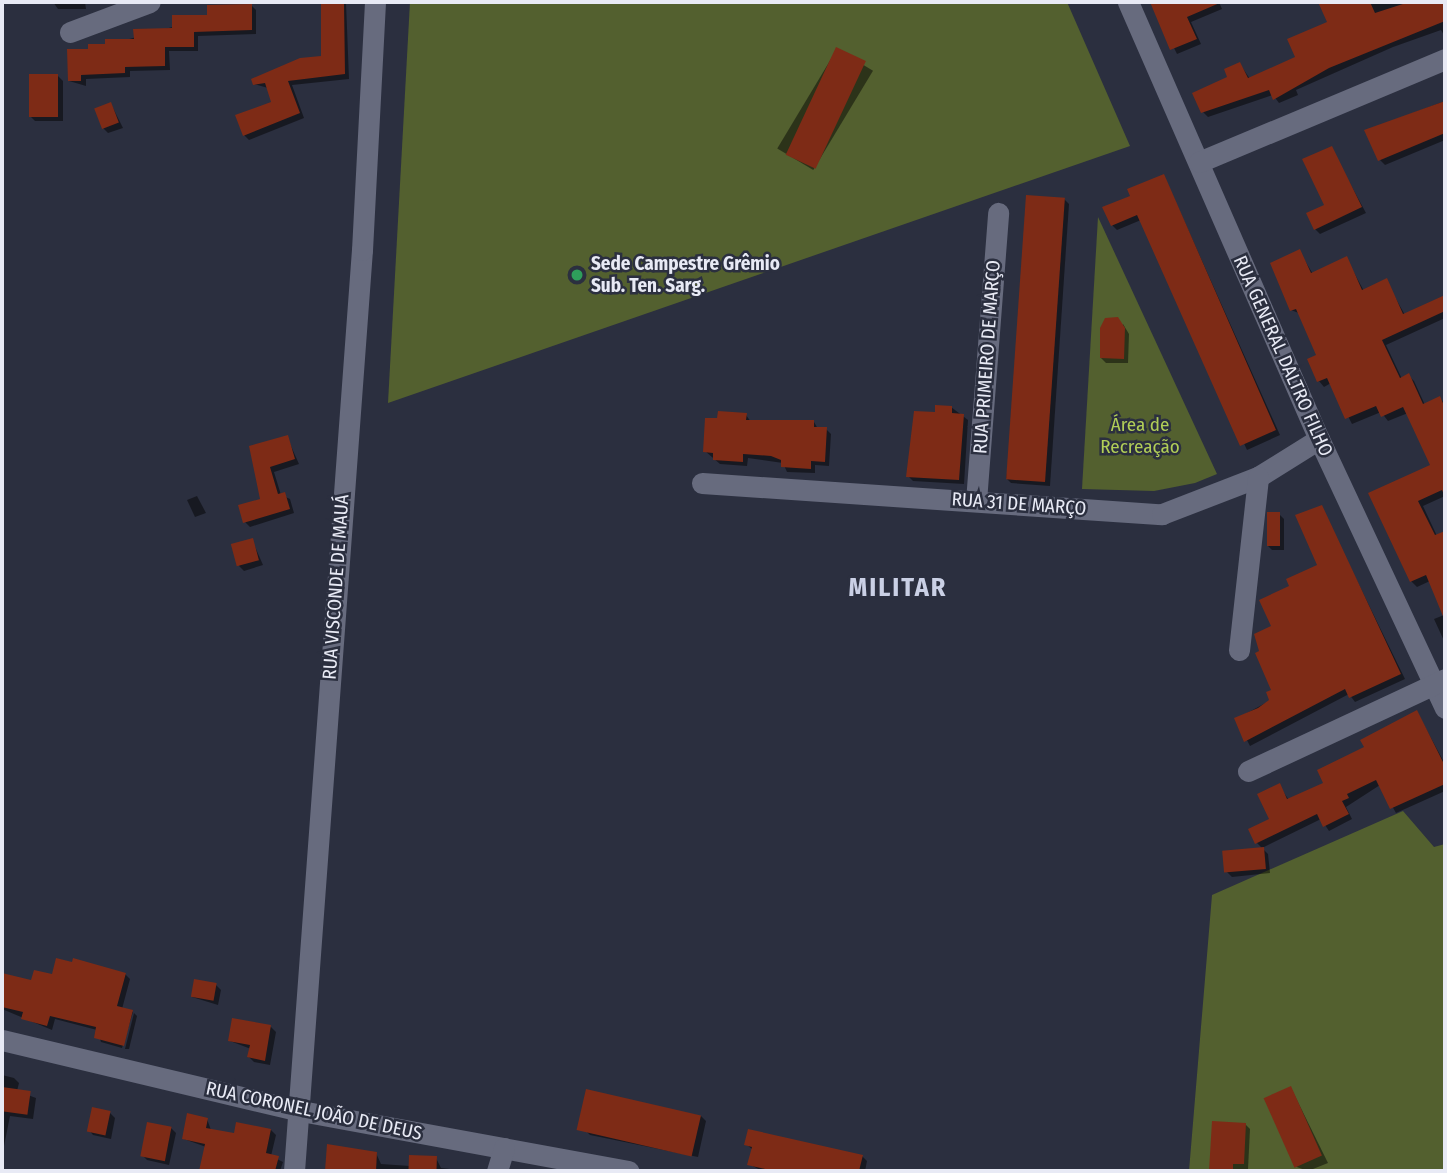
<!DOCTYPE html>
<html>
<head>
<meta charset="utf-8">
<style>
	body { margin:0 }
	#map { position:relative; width:1447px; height:1173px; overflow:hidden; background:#2b2f3f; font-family:"Fira Sans Condensed",sans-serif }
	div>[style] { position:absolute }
	.green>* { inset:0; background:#53602f }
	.shadow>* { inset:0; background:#0007; transform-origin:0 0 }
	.building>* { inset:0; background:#7e2b16; transform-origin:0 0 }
	.minor>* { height:21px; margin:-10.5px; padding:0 10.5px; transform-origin:10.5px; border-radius:10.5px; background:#676b7e }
	.dots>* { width:19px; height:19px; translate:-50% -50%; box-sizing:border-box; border:4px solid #2b2f3f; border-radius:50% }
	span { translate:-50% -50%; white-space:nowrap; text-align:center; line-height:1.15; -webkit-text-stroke:5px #2b2f3f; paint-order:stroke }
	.poi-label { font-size:19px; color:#e8eaf5; font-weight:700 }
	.left { translate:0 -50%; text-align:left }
	.street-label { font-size:19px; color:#e8eaf5 }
	.park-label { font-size:19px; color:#b1ce57 }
	.district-label { font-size:26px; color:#cad0e5; font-weight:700; letter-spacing:2px }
	.frame { position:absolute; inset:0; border:4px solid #e8eaf5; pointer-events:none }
</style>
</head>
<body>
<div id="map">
	<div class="green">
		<div style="clip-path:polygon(410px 2px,1067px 2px,1130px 146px,388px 403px)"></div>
		<div style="clip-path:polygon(1098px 217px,1217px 474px,1195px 483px,1154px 491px,1082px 489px)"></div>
		<div style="clip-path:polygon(1403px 811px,1434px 847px,1445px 844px,1445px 1171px,1189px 1171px,1212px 895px)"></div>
	</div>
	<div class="shadow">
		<div style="clip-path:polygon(53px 2px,85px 2px,86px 9px,58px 9px)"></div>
		<div style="clip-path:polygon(323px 2px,346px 2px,349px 79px,292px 85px,304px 118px,249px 140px,244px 135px,273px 103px,268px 88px,254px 84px,323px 57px)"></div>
		<div style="clip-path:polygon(1151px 2px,1219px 2px,1222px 9px,1191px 22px,1201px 44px,1177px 54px)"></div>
		<div style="clip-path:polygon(1320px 2px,1445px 2px,1445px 37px,1441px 30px,1393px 47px,1296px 90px,1298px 95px,1279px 103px,1273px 95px,1208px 117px,1203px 112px,1240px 64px,1250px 79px,1297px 58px,1329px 23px)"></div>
		<div style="clip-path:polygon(251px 5px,256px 10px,256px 34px,198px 36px,198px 51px,169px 51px,170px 70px,130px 71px,130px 77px,86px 79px,86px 86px,69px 81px,90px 50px)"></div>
		<div style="left:837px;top:49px;width:42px;height:116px;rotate:31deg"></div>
		<div style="clip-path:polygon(58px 76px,63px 81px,63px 121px,35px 121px,30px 116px)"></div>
		<div style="clip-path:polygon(1445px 101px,1445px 140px,1385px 165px,1380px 160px,1366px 131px)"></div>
		<div style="clip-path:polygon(111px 104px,123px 128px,108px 133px,103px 128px)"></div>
		<div style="clip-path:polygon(1331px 148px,1366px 213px,1320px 234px,1315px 229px,1326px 206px)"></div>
		<div style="clip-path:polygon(1164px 176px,1280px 435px,1247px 450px,1141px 220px,1117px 230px,1112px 225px,1132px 197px)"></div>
		<div style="clip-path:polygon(1064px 199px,1069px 204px,1050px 486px,1011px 483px,1006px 478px)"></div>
		<div style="clip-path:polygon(1299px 251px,1313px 274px,1346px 258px,1364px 291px,1386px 281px,1405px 315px,1441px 298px,1445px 302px,1445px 318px,1386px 345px,1402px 379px,1409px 376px,1414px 381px,1425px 405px,1440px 398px,1445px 404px,1445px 496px,1423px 506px,1437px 536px,1445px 536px,1445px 643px,1434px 619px,1444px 615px,1430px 581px,1417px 587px,1411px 581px,1370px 494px,1433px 466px,1408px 413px,1388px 421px,1381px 412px,1352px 424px,1331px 383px,1324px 387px,1319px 381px,1309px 360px,1318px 356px,1301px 314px,1291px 310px)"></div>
		<div style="clip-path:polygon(1123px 324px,1129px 334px,1128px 363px,1106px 363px,1101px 358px)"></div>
		<div style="clip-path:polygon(951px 407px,968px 420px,964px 484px,913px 481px,908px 476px,936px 414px)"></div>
		<div style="clip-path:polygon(746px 415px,751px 422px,814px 422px,818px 429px,826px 429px,831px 434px,829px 466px,815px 465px,815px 473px,787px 472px,783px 463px,748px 458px,747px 466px,720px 464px,705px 451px)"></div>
		<div style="clip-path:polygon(287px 437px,299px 464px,274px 472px,281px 495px,290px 499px,294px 513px,250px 527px,245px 522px,262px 500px,251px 447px)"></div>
		<div style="clip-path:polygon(197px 496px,206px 513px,195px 517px,187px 500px)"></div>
		<div style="clip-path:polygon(1321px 507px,1405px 679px,1355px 702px,1349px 694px,1250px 746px,1236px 719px,1271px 700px,1274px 691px,1262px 652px,1292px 587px,1319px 566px)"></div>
		<div style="clip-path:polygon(1279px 514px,1284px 519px,1284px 550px,1272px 550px,1267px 545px)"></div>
		<div style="clip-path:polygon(252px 540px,263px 565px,244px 571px,239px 566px)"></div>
		<div style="clip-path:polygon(1417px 712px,1445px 764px,1445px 791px,1396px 813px,1380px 785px,1346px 807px,1352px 819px,1329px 831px,1321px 819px,1262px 848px,1268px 854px,1270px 873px,1232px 877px,1227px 872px,1263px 849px,1257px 843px,1250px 830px,1271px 820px,1279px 786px,1289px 800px,1325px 784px,1366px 747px)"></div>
		<div style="clip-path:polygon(125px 974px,130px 979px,122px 1009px,133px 1012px,122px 1048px,101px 1042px,97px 1030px,55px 1019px,52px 1030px,2px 1009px,2px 975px,32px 982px,53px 977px)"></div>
		<div style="clip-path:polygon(216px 985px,221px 990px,218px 1005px,192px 997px)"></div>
		<div style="clip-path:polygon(134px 1013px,137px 1016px,129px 1049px,125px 1049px)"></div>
		<div style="clip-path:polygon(271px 1027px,276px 1032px,270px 1065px,254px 1062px,249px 1057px,251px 1049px,230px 1041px)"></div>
		<div style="clip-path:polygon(2px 1075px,14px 1078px,19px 1083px,17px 1091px,36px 1098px,33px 1119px,10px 1116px,2px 1156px)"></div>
		<div style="clip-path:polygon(1291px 1088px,1328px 1163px,1308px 1171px,1294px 1166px)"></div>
		<div style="clip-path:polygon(587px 1091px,701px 1116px,706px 1121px,698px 1157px,590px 1135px,586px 1131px,588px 1116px,583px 1111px)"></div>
		<div style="clip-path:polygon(110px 1113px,115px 1118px,111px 1139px,93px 1135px,89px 1130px)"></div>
		<div style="clip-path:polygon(207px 1119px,211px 1130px,235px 1135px,271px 1130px,276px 1135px,271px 1156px,283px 1162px,280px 1171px,201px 1171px,206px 1147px,184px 1139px)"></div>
		<div style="clip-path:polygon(1214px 1123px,1245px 1124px,1250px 1129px,1248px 1169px,1212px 1171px)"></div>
		<div style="clip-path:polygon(171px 1128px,176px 1133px,169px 1165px,147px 1160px,142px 1155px)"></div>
		<div style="clip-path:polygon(746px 1144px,862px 1156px,867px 1161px,865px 1171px,762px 1171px,749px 1164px,753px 1150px)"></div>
		<div style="clip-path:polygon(329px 1146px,376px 1153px,381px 1164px,410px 1166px,436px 1158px,441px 1168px,468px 1171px,327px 1171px)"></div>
	</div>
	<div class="building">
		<div style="clip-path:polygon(321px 2px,344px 2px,345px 74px,288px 81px,300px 113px,243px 136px,235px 115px,271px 102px,265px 83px,253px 85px,251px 79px,300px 58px,321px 56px)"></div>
		<div style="clip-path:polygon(1150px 2px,1222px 2px,1187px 17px,1197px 39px,1170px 50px)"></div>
		<div style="clip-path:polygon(1318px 2px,1370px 2px,1375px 13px,1409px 2px,1445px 2px,1445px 21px,1329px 68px,1273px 100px,1269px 90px,1201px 113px,1192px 93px,1227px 77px,1224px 69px,1240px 62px,1248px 78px,1295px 57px,1287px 39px,1327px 22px)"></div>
		<div style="clip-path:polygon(252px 4px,252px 30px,194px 32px,194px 47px,165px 47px,165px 66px,125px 67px,125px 73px,81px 75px,81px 81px,68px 81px,67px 49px,88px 49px,88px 44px,105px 44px,105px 39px,134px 39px,133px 29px,172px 28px,172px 15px,207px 15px,207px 5px)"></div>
		<div style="left:836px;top:47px;width:33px;height:119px;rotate:25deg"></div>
		<div style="left:29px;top:74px;width:29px;height:43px"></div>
		<div style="clip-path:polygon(1445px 101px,1445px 133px,1378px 161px,1364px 130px)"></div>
		<div style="left:111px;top:102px;width:22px;height:18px;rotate:69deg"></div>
		<div style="clip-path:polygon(1332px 146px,1362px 207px,1314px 230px,1306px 213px,1324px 205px,1302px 159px)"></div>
		<div style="clip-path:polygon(1164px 174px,1276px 430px,1240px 446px,1137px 215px,1111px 226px,1102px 207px,1130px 196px,1127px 189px)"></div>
		<div style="left:1026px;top:195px;width:39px;height:285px;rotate:4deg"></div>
		<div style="clip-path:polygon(1300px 249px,1311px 273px,1347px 256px,1362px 290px,1387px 278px,1403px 314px,1445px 295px,1445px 311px,1382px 340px,1400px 378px,1409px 373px,1423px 404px,1440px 396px,1445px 408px,1445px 497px,1442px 490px,1418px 501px,1435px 535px,1445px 531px,1445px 621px,1426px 575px,1410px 582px,1368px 493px,1430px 465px,1403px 407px,1381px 417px,1376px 406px,1345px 419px,1327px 378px,1317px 382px,1307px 359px,1316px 355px,1296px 309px,1290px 311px,1270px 263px)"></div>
		<div style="clip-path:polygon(1118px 317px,1125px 328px,1124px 359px,1100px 358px,1100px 328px,1105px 318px)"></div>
		<div style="clip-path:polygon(935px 405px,952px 406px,952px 413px,964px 414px,959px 480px,906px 477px,914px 411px,935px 412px)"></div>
		<div style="clip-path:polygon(718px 411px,747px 413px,746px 420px,814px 420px,814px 427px,827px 427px,825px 462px,811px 461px,811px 469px,781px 467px,781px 460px,771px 456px,743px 454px,743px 462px,713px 460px,713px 453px,703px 452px,705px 418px,717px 418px)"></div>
		<div style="clip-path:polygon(288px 435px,295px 459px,270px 467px,278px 494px,285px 492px,290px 509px,243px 523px,238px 505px,260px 499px,249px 446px)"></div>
		<div style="clip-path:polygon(1322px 505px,1401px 674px,1349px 698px,1345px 689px,1244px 742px,1234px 718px,1258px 708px,1269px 700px,1266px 692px,1271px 690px,1255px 653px,1259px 651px,1254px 634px,1271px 626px,1259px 600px,1289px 586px,1286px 579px,1317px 565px,1295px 515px)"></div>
		<div style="left:1267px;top:512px;width:13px;height:34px"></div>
		<div style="left:253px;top:538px;width:23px;height:23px;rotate:75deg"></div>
		<div style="clip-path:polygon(1417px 710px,1445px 766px,1445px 784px,1390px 809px,1376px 780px,1347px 794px,1349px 798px,1342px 801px,1349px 814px,1323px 827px,1317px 814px,1255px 844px,1248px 829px,1269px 819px,1257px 794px,1280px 783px,1287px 799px,1323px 783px,1317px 770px,1364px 747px,1360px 740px)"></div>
		<div style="left:1264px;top:847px;width:22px;height:42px;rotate:85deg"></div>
		<div style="clip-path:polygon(56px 958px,72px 962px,73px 958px,126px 973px,117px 1006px,133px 1010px,124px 1046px,94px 1038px,96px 1027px,50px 1016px,47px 1026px,21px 1019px,23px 1012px,2px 1007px,2px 973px,31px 980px,34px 970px,52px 974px)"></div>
		<div style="left:194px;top:979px;width:23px;height:18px;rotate:10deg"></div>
		<div style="clip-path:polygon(232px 1018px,271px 1025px,265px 1061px,247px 1057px,250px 1045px,228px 1041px)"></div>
		<div style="left:1291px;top:1086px;width:76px;height:30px;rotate:66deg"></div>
		<div style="left:2px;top:1087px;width:29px;height:24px;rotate:8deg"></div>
		<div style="left:586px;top:1089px;width:118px;height:42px;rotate:13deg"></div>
		<div style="left:92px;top:1107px;width:19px;height:25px;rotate:12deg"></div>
		<div style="clip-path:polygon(187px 1113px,208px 1118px,206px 1128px,234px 1133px,236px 1122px,271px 1129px,266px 1153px,279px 1156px,275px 1171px,199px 1171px,205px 1144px,182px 1139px)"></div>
		<div style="clip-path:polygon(1212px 1121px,1246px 1123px,1244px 1164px,1233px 1164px,1233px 1171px,1209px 1171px)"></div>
		<div style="left:147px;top:1122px;width:25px;height:35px;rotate:11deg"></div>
		<div style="clip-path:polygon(748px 1129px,863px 1155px,859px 1171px,774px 1171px,747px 1165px,752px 1147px,744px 1145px)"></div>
		<div style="clip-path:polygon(327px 1144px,377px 1152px,376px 1171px,325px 1171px)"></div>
		<div style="left:409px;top:1155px;width:28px;height:16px;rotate:2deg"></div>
	</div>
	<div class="minor">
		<div style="left:1128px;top:2px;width:477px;rotate:66.4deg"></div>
		<div style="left:1319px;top:439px;width:297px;rotate:64.9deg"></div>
		<div style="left:70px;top:32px;width:85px;rotate:-20.6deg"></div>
		<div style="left:1199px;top:162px;width:267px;rotate:-22.7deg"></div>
		<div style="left:702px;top:483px;width:461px;rotate:3.9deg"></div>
		<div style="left:1162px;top:514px;width:103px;rotate:-21.1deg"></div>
		<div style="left:1258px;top:477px;width:72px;rotate:-31.9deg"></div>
		<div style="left:976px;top:501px;width:289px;rotate:-85.6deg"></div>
		<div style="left:1239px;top:650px;width:174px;rotate:-83.7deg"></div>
		<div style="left:1248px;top:771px;width:217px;rotate:-25deg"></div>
		<div style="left:2px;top:1040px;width:307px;rotate:13.4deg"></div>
		<div style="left:301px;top:1111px;width:333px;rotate:10.4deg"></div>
		<div style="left:294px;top:1171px;width:924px;rotate:-85.78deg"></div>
		<div style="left:362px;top:250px;width:248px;rotate:-87deg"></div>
		<div style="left:497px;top:1171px;width:24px;rotate:-73deg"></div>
	</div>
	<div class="dots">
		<div style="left:577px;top:275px;background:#2e9e5b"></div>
	</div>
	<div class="poi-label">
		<span class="left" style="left:591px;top:275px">Sede Campestre Grêmio<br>Sub. Ten. Sarg.</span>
	</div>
	<div class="street-label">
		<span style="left:1283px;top:356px;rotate:66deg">RUA GENERAL DALTRO FILHO</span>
		<span style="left:987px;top:357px;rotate:-86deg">RUA PRIMEIRO DE MARÇO</span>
		<span style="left:1019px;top:504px;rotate:4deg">RUA 31 DE MARÇO</span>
		<span style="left:336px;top:587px;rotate:-86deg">RUA VISCONDE DE MAUÁ</span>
		<span style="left:314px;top:1111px;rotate:12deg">RUA CORONEL JOÃO DE DEUS</span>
	</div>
	<div class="park-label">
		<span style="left:1140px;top:436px">Área de<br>Recreação</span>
	</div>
	<div class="district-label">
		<span style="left:898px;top:588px">MILITAR</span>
	</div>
	<div class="frame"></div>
</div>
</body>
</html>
